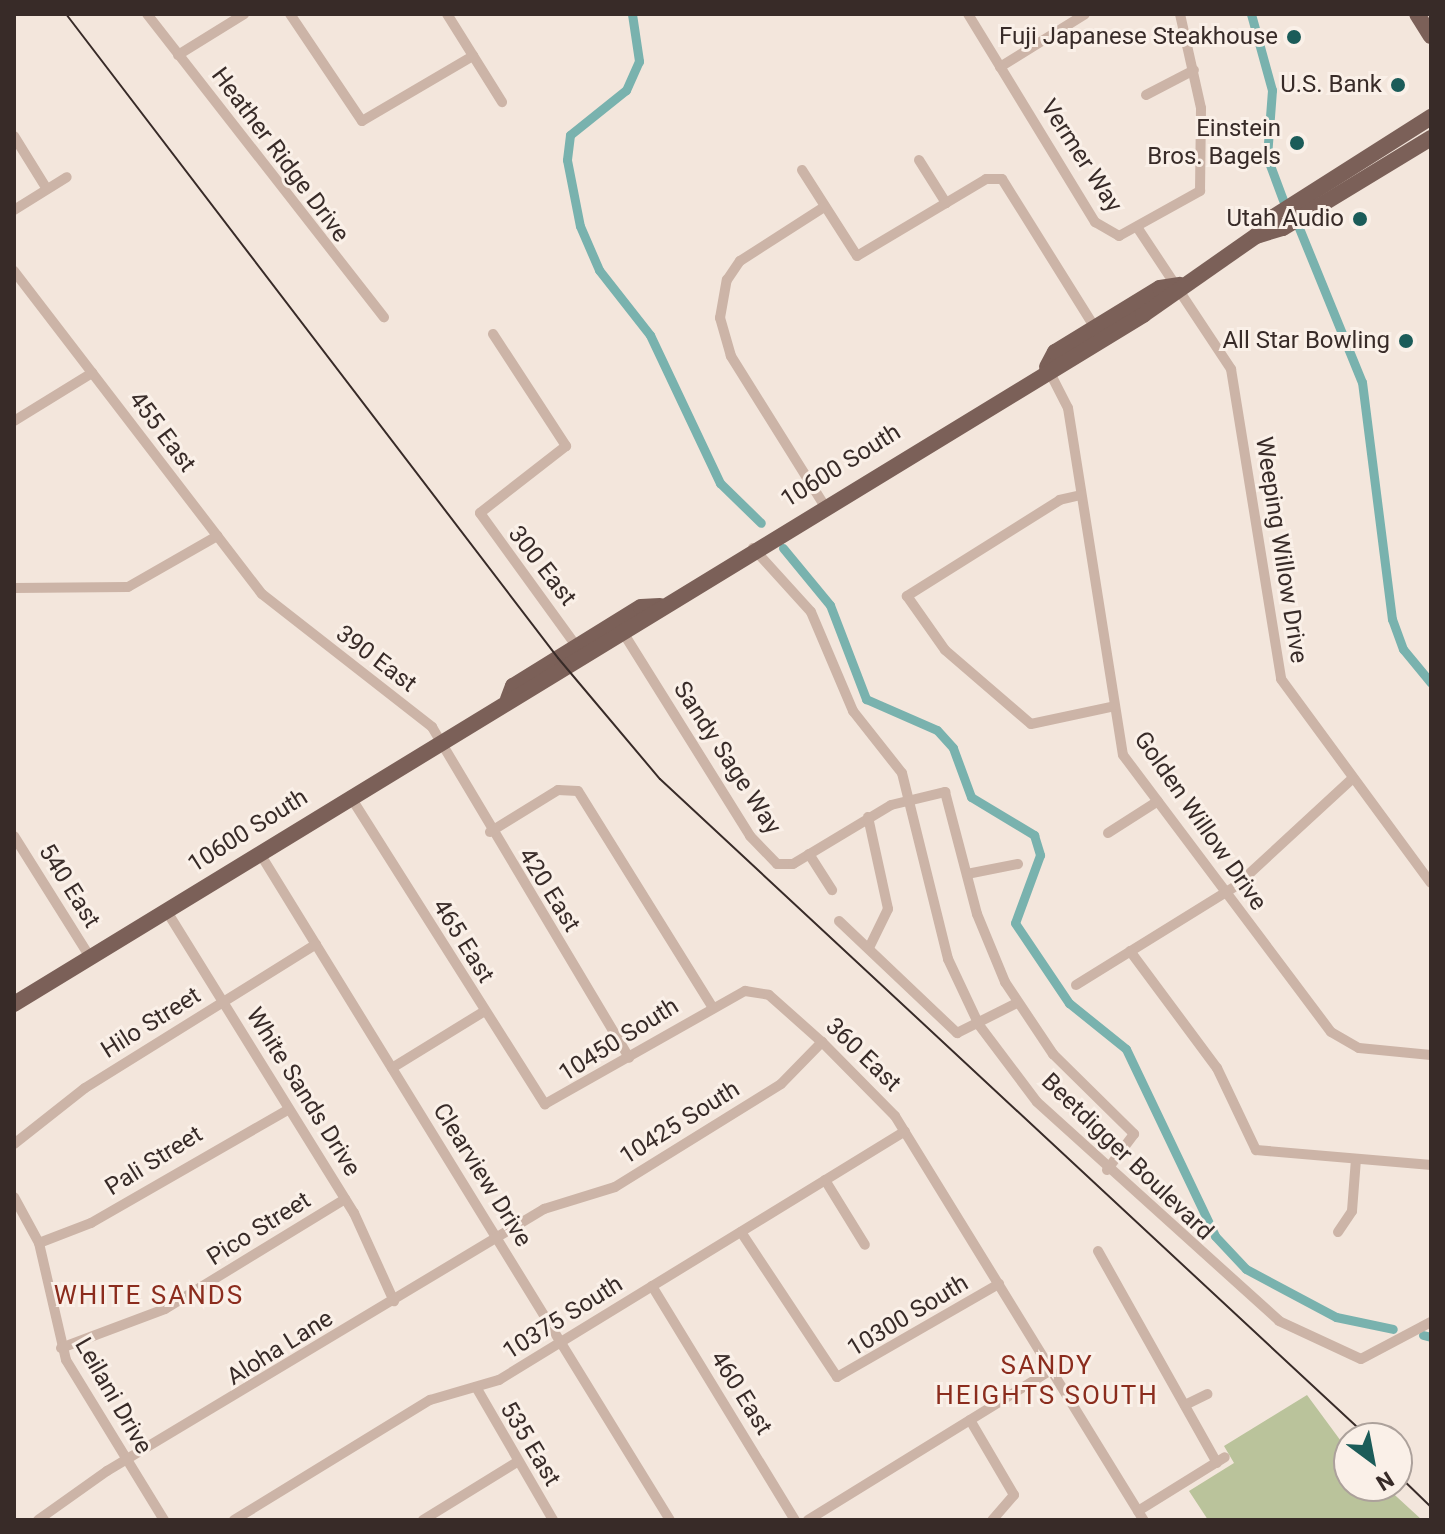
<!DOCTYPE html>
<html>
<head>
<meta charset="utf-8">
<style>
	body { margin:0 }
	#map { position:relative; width:1445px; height:1534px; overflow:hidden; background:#f3e6dc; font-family:Roboto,sans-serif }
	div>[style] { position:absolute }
	.green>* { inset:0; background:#bac39b }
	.canal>* { height:9px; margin:-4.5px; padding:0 4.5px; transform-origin:4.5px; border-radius:4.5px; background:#79b2ae }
	.street>* { height:10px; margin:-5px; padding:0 5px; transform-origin:5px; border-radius:5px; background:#ccb4a7 }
	.primary>* { height:16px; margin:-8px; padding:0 8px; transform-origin:8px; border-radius:8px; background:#7b6058 }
	.tram>* { height:2px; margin:-1px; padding:0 1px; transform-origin:1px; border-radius:1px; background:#382b28 }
	.dots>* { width:22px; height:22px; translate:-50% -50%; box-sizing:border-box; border:4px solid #faf0e8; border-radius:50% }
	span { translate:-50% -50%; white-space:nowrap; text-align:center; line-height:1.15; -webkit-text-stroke:6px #faf0e8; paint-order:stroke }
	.poi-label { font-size:24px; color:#382b28 }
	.right { translate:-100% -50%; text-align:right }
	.street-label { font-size:24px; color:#382b28 }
	.neighbourhood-label { font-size:26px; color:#8b2c1d; letter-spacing:2px }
	.frame { position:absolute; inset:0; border:16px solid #382b28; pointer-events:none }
	.north { position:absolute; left:1333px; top:1422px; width:80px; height:80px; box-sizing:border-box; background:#faf0e8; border:2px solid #aca19b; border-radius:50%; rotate:148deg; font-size:22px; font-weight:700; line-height:32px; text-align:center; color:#382b28 }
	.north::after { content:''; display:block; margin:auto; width:28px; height:36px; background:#1b5c59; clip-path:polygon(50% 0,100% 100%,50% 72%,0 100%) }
</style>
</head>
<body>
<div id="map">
	<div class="green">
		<div style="clip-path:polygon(1307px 1395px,1349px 1452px,1349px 1486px,1385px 1486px,1422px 1520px,1208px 1520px,1189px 1491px,1234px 1463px,1224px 1446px)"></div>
	</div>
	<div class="canal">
		<div style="left:632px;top:14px;width:48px;rotate:81.5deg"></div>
		<div style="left:639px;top:61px;width:32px;rotate:114deg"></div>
		<div style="left:626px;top:90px;width:72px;rotate:141.2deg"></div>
		<div style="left:570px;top:135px;width:25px;rotate:97deg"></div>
		<div style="left:567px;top:160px;width:67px;rotate:78.9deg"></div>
		<div style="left:580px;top:226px;width:48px;rotate:66.6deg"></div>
		<div style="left:599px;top:270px;width:83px;rotate:51.9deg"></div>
		<div style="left:650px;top:335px;width:164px;rotate:64.7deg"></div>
		<div style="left:720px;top:483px;width:57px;rotate:44.3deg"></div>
		<div style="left:1251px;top:14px;width:79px;rotate:74.6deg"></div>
		<div style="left:1272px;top:90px;width:67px;rotate:94.3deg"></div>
		<div style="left:1267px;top:157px;width:46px;rotate:69.6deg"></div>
		<div style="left:1299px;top:228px;width:166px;rotate:67.8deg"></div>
		<div style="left:1362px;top:382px;width:239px;rotate:82.8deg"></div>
		<div style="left:1392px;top:619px;width:32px;rotate:70deg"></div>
		<div style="left:1403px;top:649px;width:44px;rotate:50.5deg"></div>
		<div style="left:783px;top:548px;width:74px;rotate:50.5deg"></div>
		<div style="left:830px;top:605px;width:101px;rotate:69deg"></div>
		<div style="left:866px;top:699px;width:77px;rotate:23.6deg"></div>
		<div style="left:937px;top:730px;width:24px;rotate:48deg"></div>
		<div style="left:953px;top:748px;width:52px;rotate:69.8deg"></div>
		<div style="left:971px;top:797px;width:74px;rotate:31.1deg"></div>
		<div style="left:1034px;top:835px;width:21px;rotate:73deg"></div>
		<div style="left:1040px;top:855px;width:72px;rotate:110.2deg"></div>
		<div style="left:1015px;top:923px;width:97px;rotate:56deg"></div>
		<div style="left:1069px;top:1003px;width:73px;rotate:38.9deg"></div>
		<div style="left:1126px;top:1049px;width:207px;rotate:64.5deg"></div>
		<div style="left:1215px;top:1236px;width:45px;rotate:46.8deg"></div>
		<div style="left:1246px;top:1269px;width:102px;rotate:28.1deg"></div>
		<div style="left:1336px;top:1317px;width:58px;rotate:11.9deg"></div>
		<div style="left:1423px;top:1335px;width:8px;rotate:14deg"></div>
	</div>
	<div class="street">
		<div style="left:147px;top:14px;width:385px;rotate:52deg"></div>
		<div style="left:290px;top:14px;width:129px;rotate:56.1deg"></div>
		<div style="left:362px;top:121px;width:129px;rotate:-30.4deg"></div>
		<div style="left:447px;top:14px;width:104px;rotate:58deg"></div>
		<div style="left:968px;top:14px;width:244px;rotate:58.6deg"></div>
		<div style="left:1095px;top:222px;width:28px;rotate:30deg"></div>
		<div style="left:1119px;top:236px;width:93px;rotate:-29.1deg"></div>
		<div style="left:1200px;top:191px;width:83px;rotate:-89.3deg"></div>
		<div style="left:1201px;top:108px;width:96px;rotate:-102.6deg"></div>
		<div style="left:178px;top:55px;width:78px;rotate:-31.8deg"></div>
		<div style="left:1000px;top:67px;width:100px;rotate:-31.9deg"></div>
		<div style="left:1146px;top:95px;width:54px;rotate:-27.5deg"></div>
		<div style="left:14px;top:136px;width:59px;rotate:58.2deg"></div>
		<div style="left:919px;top:160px;width:51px;rotate:57.9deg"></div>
		<div style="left:802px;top:170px;width:102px;rotate:57.4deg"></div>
		<div style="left:857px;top:256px;width:150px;rotate:-30.8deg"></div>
		<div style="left:986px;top:179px;width:16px"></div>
		<div style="left:1002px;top:179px;width:176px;rotate:58deg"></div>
		<div style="left:14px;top:210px;width:62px;rotate:-31.9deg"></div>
		<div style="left:1139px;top:230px;width:167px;rotate:56.5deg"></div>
		<div style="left:1231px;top:369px;width:314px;rotate:80.8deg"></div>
		<div style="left:1281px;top:679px;width:253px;rotate:53.7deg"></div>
		<div style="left:14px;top:271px;width:407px;rotate:52.5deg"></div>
		<div style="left:262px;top:594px;width:216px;rotate:38deg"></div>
		<div style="left:432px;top:727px;width:385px;rotate:59.2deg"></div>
		<div style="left:493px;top:334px;width:134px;rotate:56.9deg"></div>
		<div style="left:566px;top:446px;width:109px;rotate:142.1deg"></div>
		<div style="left:480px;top:513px;width:165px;rotate:54.1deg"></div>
		<div style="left:1047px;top:367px;width:46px;rotate:62.9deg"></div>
		<div style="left:1068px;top:408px;width:351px;rotate:81deg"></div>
		<div style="left:1123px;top:755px;width:346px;rotate:53.1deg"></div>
		<div style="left:1331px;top:1032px;width:32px;rotate:30deg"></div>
		<div style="left:1359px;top:1048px;width:72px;rotate:5.6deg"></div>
		<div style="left:14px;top:421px;width:92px;rotate:-31.6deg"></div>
		<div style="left:1081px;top:495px;width:22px;rotate:167deg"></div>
		<div style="left:1060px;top:500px;width:181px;rotate:147.9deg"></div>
		<div style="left:907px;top:596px;width:66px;rotate:54.9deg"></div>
		<div style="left:945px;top:650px;width:113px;rotate:40.7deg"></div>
		<div style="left:1031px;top:724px;width:82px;rotate:-12deg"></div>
		<div style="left:824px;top:505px;width:176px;rotate:-122deg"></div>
		<div style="left:731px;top:356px;width:40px;rotate:-106deg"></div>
		<div style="left:720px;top:318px;width:39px;rotate:-80deg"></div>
		<div style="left:727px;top:280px;width:23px;rotate:-56deg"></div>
		<div style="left:740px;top:261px;width:100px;rotate:-32.7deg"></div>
		<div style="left:753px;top:548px;width:86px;rotate:47.8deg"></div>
		<div style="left:811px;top:612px;width:108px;rotate:67deg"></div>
		<div style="left:853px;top:711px;width:79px;rotate:51.7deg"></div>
		<div style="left:902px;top:773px;width:192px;rotate:76.1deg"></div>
		<div style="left:948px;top:959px;width:73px;rotate:64.8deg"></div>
		<div style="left:979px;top:1025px;width:96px;rotate:53deg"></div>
		<div style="left:1037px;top:1102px;width:326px;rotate:42.1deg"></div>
		<div style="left:1279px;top:1321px;width:90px;rotate:24.9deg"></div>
		<div style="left:1361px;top:1359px;width:79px;rotate:-27.9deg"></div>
		<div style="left:14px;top:588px;width:114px;rotate:-0.5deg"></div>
		<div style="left:128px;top:587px;width:103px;rotate:-29.8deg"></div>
		<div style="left:624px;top:634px;width:238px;rotate:58deg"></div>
		<div style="left:750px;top:836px;width:39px;rotate:46deg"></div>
		<div style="left:777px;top:864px;width:16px"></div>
		<div style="left:793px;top:864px;width:114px;rotate:-31deg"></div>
		<div style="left:891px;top:805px;width:56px;rotate:-13.5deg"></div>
		<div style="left:945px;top:792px;width:126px;rotate:75.3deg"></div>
		<div style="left:977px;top:914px;width:74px;rotate:67.6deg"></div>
		<div style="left:1005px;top:982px;width:87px;rotate:56.3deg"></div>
		<div style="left:1053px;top:1054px;width:114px;rotate:44.6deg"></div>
		<div style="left:1134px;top:1134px;width:45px;rotate:126.9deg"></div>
		<div style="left:350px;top:796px;width:365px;rotate:57.7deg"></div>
		<div style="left:545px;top:1104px;width:230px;rotate:-29.5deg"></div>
		<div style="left:745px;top:991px;width:24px;rotate:9deg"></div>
		<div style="left:769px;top:995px;width:71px;rotate:41.6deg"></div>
		<div style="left:822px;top:1042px;width:104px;rotate:45.4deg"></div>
		<div style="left:895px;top:1116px;width:475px;rotate:58.4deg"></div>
		<div style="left:868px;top:817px;width:94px;rotate:77.7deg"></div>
		<div style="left:888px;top:909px;width:43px;rotate:116deg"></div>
		<div style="left:490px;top:832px;width:80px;rotate:-31.7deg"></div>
		<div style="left:558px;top:790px;width:20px;rotate:3deg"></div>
		<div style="left:578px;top:791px;width:253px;rotate:58.1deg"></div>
		<div style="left:1108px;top:833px;width:59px;rotate:-32.6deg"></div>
		<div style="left:14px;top:836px;width:143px;rotate:57.9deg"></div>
		<div style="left:259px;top:852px;width:784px;rotate:58.4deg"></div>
		<div style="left:809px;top:854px;width:43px;rotate:57.4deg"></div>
		<div style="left:967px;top:874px;width:52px;rotate:-11.1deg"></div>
		<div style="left:166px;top:910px;width:357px;rotate:58.2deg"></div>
		<div style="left:354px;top:1213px;width:97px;rotate:65.6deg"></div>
		<div style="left:839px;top:921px;width:163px;rotate:43.5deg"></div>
		<div style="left:957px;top:1033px;width:67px;rotate:-26.6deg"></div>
		<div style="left:1130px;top:951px;width:146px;rotate:53.4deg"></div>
		<div style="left:1217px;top:1068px;width:91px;rotate:64.6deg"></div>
		<div style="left:1256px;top:1150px;width:176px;rotate:4.9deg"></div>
		<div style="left:1076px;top:985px;width:190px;rotate:-31.8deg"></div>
		<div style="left:1237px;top:885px;width:156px;rotate:-42.7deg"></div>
		<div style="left:392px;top:1068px;width:107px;rotate:-31.6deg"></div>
		<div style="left:14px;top:1144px;width:90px;rotate:-38.3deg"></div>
		<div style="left:85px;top:1088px;width:272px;rotate:-31.9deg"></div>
		<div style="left:825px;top:1180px;width:76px;rotate:58.4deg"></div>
		<div style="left:14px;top:1197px;width:52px;rotate:61.5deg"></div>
		<div style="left:39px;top:1243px;width:120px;rotate:77deg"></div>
		<div style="left:66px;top:1360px;width:188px;rotate:58.5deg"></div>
		<div style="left:741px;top:1232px;width:174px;rotate:56.5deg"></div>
		<div style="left:837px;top:1377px;width:187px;rotate:-29.9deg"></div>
		<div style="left:1338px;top:1232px;width:25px;rotate:-56deg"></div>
		<div style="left:1352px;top:1211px;width:52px;rotate:-85.6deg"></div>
		<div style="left:39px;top:1243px;width:56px;rotate:-21deg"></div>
		<div style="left:91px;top:1223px;width:228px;rotate:-29.9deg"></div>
		<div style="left:1098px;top:1251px;width:243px;rotate:60.7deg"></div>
		<div style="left:652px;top:1286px;width:274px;rotate:58.6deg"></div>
		<div style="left:61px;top:1348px;width:111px;rotate:-20.6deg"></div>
		<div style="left:165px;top:1309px;width:211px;rotate:-31.4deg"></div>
		<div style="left:476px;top:1387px;width:154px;rotate:59.9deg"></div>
		<div style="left:1185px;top:1405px;width:25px;rotate:-26deg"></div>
		<div style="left:970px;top:1420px;width:87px;rotate:59.6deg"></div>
		<div style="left:1014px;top:1495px;width:33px;rotate:131deg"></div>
		<div style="left:1138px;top:1511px;width:102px;rotate:-31.8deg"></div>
		<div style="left:38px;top:1520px;width:85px;rotate:-35.4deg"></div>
		<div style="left:107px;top:1471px;width:510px;rotate:-30.94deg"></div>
		<div style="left:544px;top:1209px;width:74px;rotate:-17.2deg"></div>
		<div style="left:615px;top:1187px;width:195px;rotate:-31.8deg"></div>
		<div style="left:781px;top:1084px;width:59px;rotate:-45.7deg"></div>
		<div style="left:234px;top:1520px;width:230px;rotate:-31.5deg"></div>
		<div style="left:430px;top:1400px;width:72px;rotate:-16.2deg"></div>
		<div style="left:499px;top:1380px;width:476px;rotate:-31.5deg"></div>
		<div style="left:423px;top:1520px;width:110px;rotate:-31.7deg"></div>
		<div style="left:808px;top:1520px;width:286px;rotate:-31.7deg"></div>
	</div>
	<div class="primary">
		<div style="left:1417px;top:14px;width:26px;rotate:58deg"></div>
		<div style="left:1258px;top:235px;width:25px;rotate:-48deg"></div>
		<div style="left:1275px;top:216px;width:185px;rotate:-32.4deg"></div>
		<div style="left:1047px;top:367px;width:17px;rotate:-62deg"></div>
		<div style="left:1055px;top:352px;width:123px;rotate:-31.4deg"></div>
		<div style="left:1160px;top:288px;width:20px;rotate:-9deg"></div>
		<div style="left:508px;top:699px;width:14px;rotate:-69deg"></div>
		<div style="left:513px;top:686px;width:150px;rotate:-31.7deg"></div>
		<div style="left:641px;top:607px;width:19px;rotate:-3deg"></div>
		<div style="left:14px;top:1004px;width:1323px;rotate:-31.39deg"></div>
		<div style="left:1143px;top:315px;width:138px;rotate:-35deg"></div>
		<div style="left:1256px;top:236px;width:28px;rotate:-17deg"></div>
		<div style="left:1283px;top:228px;width:173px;rotate:-31.3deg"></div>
	</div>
	<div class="tram">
		<div style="left:66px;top:14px;width:810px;rotate:52.62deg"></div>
		<div style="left:558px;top:658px;width:158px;rotate:49.9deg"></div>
		<div style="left:660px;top:779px;width:968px;rotate:42.91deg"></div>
		<div style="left:1397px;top:1474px;width:47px;rotate:44.1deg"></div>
	</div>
	<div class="dots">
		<div style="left:1294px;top:37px;background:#1b5c59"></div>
		<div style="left:1398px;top:85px;background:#1b5c59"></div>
		<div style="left:1297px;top:143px;background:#1b5c59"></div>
		<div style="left:1360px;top:219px;background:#1b5c59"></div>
		<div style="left:1406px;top:341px;background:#1b5c59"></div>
	</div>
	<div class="poi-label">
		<span class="right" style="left:1278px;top:37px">Fuji Japanese Steakhouse</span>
		<span class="right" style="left:1382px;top:85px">U.S. Bank</span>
		<span class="right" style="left:1281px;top:143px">Einstein<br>Bros. Bagels</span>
		<span class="right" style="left:1344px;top:219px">Utah Audio</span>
		<span class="right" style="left:1390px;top:341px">All Star Bowling</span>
	</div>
	<div class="street-label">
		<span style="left:280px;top:155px;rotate:53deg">Heather Ridge Drive</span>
		<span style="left:1081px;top:156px;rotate:57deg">Vermer Way</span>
		<span style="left:162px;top:432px;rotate:53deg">455 East</span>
		<span style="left:841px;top:466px;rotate:-32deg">10600 South</span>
		<span style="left:1281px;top:550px;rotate:81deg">Weeping Willow Drive</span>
		<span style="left:542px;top:566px;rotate:52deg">300 East</span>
		<span style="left:376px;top:659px;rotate:37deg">390 East</span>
		<span style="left:727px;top:758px;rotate:57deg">Sandy Sage Way</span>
		<span style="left:1200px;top:821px;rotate:55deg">Golden Willow Drive</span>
		<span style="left:248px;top:831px;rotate:-32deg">10600 South</span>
		<span style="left:69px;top:886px;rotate:58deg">540 East</span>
		<span style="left:549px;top:890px;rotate:58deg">420 East</span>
		<span style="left:463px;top:941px;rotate:58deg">465 East</span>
		<span style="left:151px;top:1023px;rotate:-32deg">Hilo Street</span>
		<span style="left:619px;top:1040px;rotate:-32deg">10450 South</span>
		<span style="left:863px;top:1055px;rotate:44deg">360 East</span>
		<span style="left:303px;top:1092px;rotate:58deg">White Sands Drive</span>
		<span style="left:680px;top:1123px;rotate:-32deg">10425 South</span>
		<span style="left:1127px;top:1157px;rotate:44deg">Beetdigger Boulevard</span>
		<span style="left:154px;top:1161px;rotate:-32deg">Pali Street</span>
		<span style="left:482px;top:1175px;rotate:58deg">Clearview Drive</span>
		<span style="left:259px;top:1229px;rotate:-32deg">Pico Street</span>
		<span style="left:908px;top:1316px;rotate:-31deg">10300 South</span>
		<span style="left:563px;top:1318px;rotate:-32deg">10375 South</span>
		<span style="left:280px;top:1348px;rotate:-32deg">Aloha Lane</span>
		<span style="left:741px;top:1393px;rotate:58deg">460 East</span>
		<span style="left:113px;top:1396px;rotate:60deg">Leilani Drive</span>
		<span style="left:530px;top:1444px;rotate:59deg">535 East</span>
	</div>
	<div class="neighbourhood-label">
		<span style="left:149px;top:1296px">WHITE SANDS</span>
		<span style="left:1047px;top:1381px">SANDY<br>HEIGHTS SOUTH</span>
	</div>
	<div class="frame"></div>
	<div class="north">N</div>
</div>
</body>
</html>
